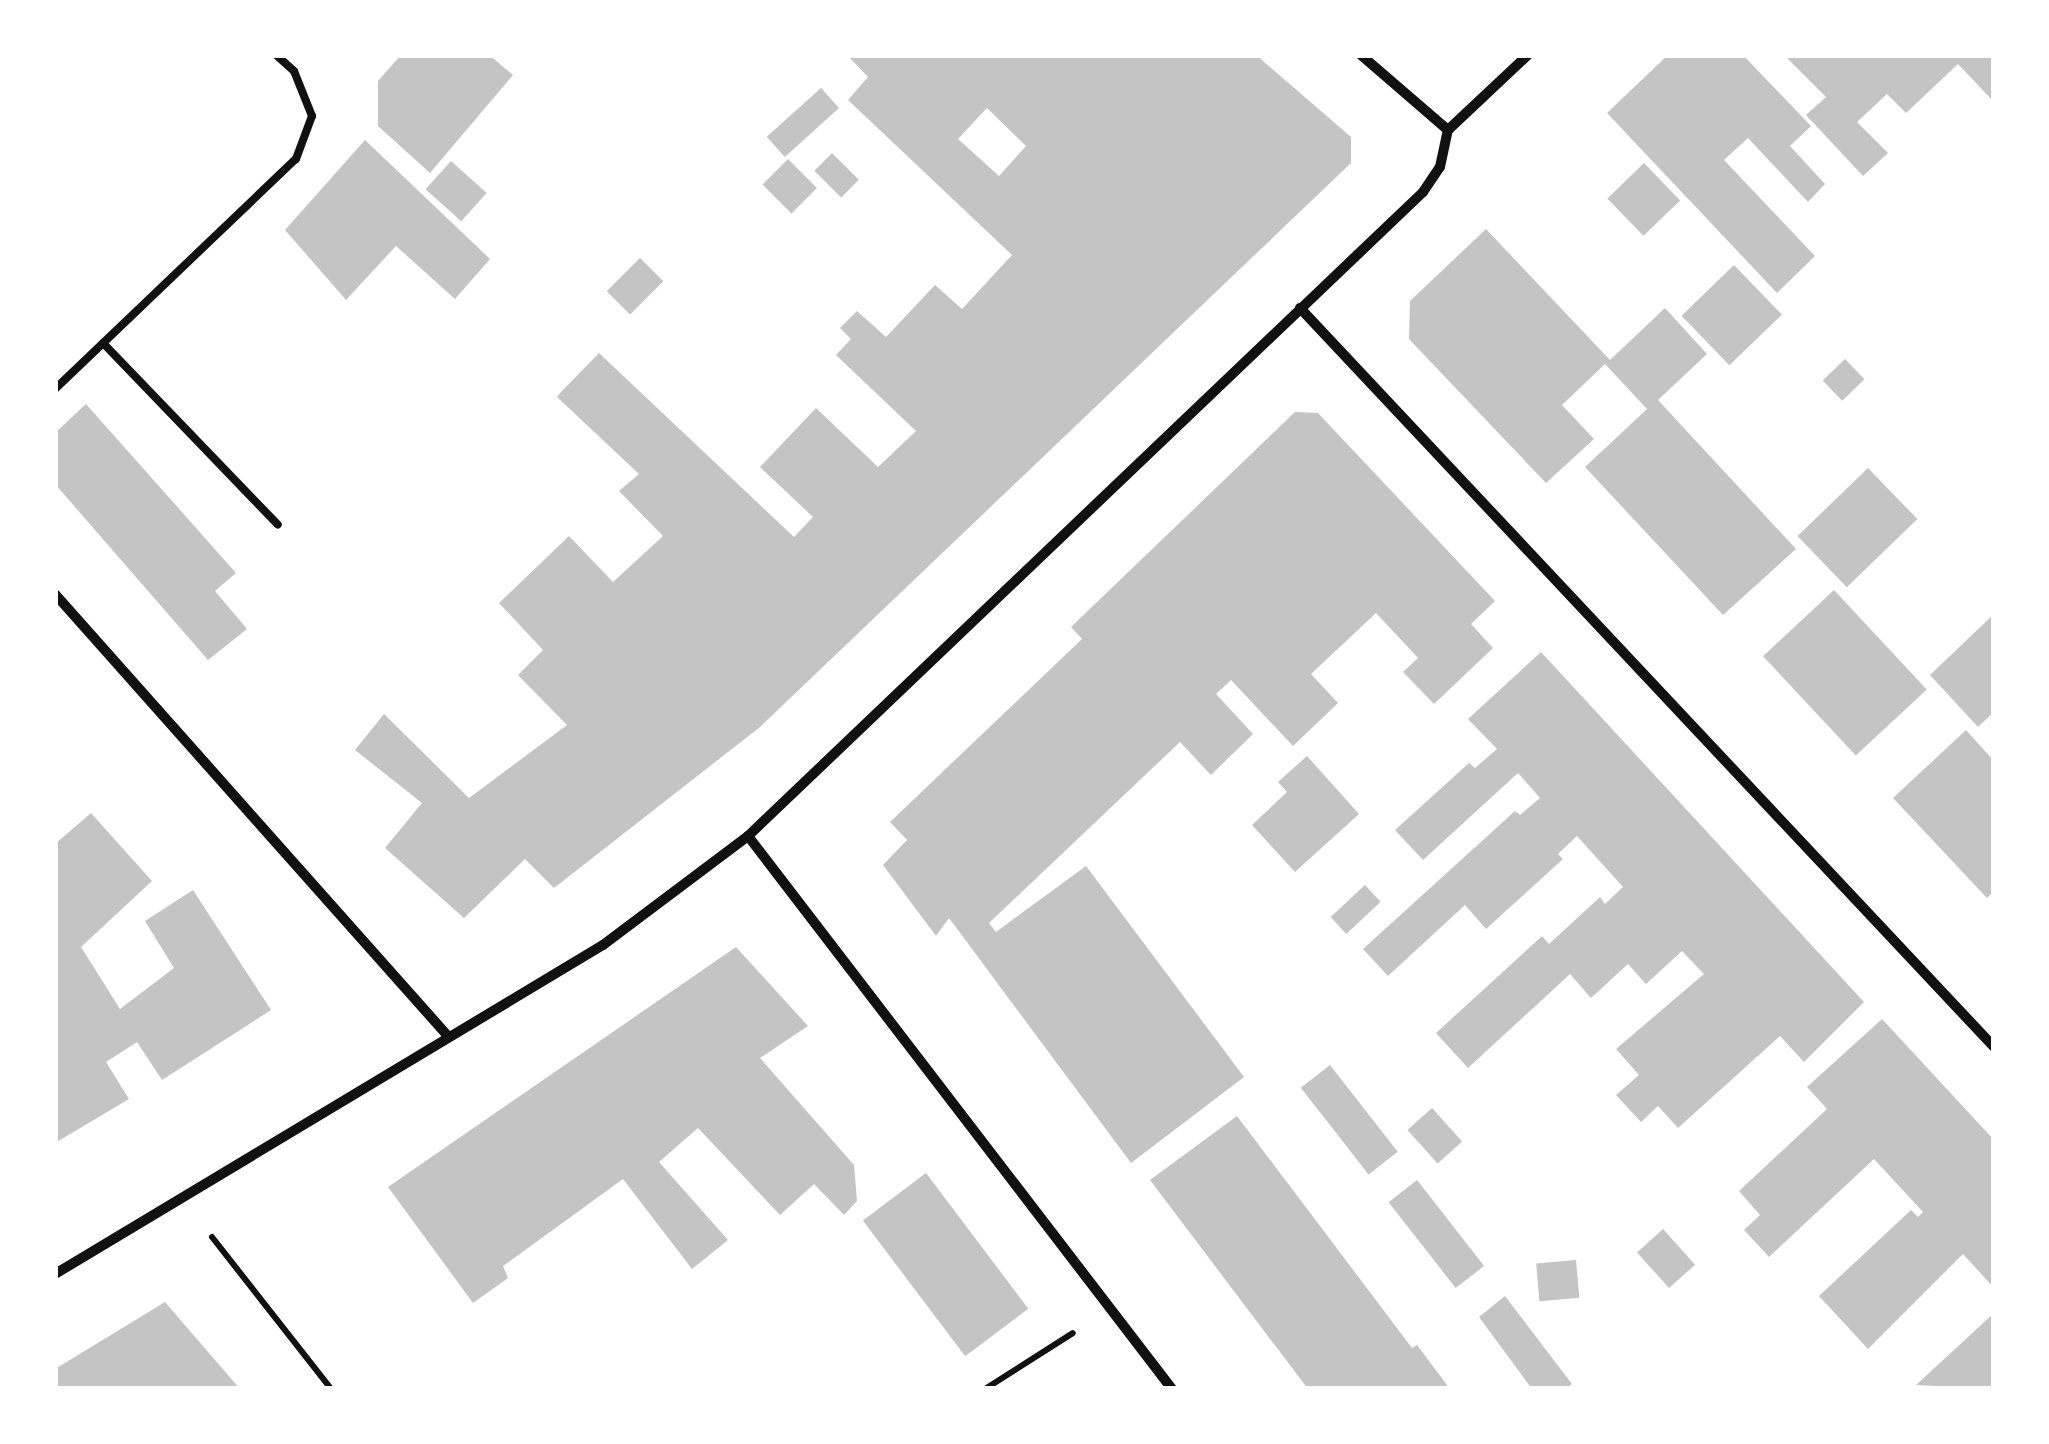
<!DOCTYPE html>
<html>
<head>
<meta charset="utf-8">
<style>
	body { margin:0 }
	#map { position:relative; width:2049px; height:1444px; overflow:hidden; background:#fff; font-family:"Zilla Slab",serif }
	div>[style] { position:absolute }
	.building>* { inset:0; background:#c4c4c4; transform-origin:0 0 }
	.path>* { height:6px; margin:-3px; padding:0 3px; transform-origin:3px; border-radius:3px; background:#111 }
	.service>* { height:8px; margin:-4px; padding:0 4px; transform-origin:4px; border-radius:4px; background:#111 }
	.minor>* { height:10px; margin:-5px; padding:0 5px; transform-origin:5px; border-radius:5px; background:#111 }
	span { translate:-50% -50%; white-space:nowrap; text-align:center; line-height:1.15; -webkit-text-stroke:10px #fff; paint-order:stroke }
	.frame { position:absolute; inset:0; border:58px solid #fff; pointer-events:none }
</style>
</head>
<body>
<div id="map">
	<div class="building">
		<div style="clip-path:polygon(401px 55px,489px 55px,513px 75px,430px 173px,378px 126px,378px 81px)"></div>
		<div style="clip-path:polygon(evenodd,847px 55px,1256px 55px,1351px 137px,1351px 163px,760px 727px,554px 888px,525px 859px,464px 918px,385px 848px,422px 803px,355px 750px,384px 714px,469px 798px,567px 725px,518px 675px,543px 650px,499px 603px,569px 536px,613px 582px,663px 536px,619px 491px,639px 474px,557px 397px,561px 392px,599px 353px,794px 537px,813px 517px,760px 467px,816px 408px,878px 467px,916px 431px,836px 355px,851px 339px,840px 328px,857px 311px,886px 337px,935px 285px,962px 309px,1012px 255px,848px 100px,868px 77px,847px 55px,987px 108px,1026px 146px,999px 176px,958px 139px,987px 108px)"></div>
		<div style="clip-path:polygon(1668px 55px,1743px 55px,1811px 126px,1790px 146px,1825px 184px,1808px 202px,1748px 138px,1724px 160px,1815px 256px,1777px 293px,1607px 113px)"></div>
		<div style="clip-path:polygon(1784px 55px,1994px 55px,1994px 102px,1958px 64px,1906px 113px,1887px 94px,1857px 122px,1888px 153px,1863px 176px,1806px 115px,1826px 97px)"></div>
		<div style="left:821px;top:88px;width:27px;height:73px;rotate:48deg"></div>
		<div style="clip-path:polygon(365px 140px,490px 259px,455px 299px,396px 246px,346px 300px,285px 230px)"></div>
		<div style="left:832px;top:153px;width:38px;height:25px;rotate:45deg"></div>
		<div style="left:788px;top:159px;width:41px;height:36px;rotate:45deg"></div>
		<div style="left:451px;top:161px;width:48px;height:38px;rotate:42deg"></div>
		<div style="left:1644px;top:163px;width:52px;height:51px;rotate:46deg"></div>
		<div style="clip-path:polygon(1486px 229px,1610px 360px,1665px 308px,1707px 354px,1658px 400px,1796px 549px,1723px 615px,1585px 467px,1647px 409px,1605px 364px,1562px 405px,1594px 439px,1546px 483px,1409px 339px,1410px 301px)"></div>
		<div style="left:640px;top:258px;width:33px;height:47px;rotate:45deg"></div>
		<div style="left:1734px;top:265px;width:69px;height:73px;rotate:46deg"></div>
		<div style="left:1845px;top:359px;width:28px;height:31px;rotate:46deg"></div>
		<div style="clip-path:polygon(86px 404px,236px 573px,215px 591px,247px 629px,208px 660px,55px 484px,55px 433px)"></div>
		<div style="clip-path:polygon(1295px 412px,1318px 413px,1495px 601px,1471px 624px,1493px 648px,1434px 704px,1403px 672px,1418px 658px,1376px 613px,1311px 674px,1338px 703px,1293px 746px,1231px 680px,1216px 694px,1253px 734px,1211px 775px,1180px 742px,989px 923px,996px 932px,1086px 866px,1244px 1077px,1131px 1163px,949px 918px,936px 936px,883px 865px,907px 840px,890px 822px,1082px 639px,1071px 627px)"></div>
		<div style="left:1868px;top:468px;width:71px;height:98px;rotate:46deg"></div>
		<div style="left:1834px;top:590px;width:136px;height:97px;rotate:47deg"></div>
		<div style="clip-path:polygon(1994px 614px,1994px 712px,1978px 727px,1930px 675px)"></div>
		<div style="clip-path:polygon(1541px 652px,1864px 1002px,1804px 1062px,1780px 1036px,1678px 1128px,1658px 1106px,1641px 1122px,1616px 1095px,1639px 1075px,1616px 1049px,1704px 974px,1682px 951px,1646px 984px,1628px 964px,1591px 998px,1570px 974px,1468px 1068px,1436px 1033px,1542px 936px,1549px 944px,1600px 897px,1605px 904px,1623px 887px,1577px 836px,1558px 854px,1563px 859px,1486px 929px,1465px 905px,1388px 976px,1363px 949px,1515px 811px,1520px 815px,1540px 798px,1518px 773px,1423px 860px,1395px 830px,1469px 763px,1475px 768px,1497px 749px,1468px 719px)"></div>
		<div style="clip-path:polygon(1966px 730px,1994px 761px,1994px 891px,1987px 898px,1893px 798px)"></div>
		<div style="clip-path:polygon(1307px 756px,1359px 814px,1295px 872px,1252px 825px,1287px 792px,1278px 782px)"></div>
		<div style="clip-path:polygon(91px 813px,152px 881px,81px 947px,120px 1009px,174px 968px,145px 921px,193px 890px,271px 1010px,162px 1080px,137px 1042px,106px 1062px,129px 1099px,55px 1143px,55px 844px)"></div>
		<div style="left:1365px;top:885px;width:23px;height:47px;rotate:47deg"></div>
		<div style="clip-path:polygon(736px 947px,808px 1026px,760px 1058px,854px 1165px,857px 1201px,844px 1215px,814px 1184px,780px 1215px,698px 1128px,659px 1162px,728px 1240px,692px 1269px,623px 1179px,503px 1266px,508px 1278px,473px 1303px,388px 1187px)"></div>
		<div style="clip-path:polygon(1882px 1019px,1994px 1140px,1994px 1288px,1963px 1254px,1868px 1349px,1819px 1296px,1911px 1210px,1918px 1217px,1923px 1212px,1874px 1159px,1769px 1257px,1744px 1230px,1760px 1215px,1739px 1191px,1827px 1109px,1807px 1087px)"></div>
		<div style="left:1330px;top:1065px;width:110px;height:37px;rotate:52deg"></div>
		<div style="left:1432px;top:1108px;width:45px;height:33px;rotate:48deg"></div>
		<div style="clip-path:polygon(1237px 1116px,1412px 1348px,1417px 1345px,1450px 1389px,1308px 1389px,1150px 1180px)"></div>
		<div style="left:926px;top:1173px;width:170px;height:79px;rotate:53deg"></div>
		<div style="left:1417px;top:1180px;width:109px;height:36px;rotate:52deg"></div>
		<div style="left:1663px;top:1229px;width:48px;height:35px;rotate:48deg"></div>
		<div style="left:1576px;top:1260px;width:38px;height:40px;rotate:85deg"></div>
		<div style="clip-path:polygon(1505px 1296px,1572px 1384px,1565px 1389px,1532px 1389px,1479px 1317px)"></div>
		<div style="clip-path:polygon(165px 1302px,240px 1389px,55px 1389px,55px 1369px)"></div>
		<div style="clip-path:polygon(1994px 1313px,1994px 1389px,1916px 1385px)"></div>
	</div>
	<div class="path">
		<div style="left:212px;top:1237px;width:193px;rotate:51.9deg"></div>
		<div style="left:985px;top:1389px;width:104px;rotate:-32.5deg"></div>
	</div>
	<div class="service">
		<div style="left:103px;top:343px;width:252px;rotate:46.1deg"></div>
		<div style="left:55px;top:389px;width:333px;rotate:-43.7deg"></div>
		<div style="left:296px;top:159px;width:46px;rotate:-69.6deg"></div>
		<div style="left:312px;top:116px;width:48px;rotate:-111.8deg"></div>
		<div style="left:294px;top:71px;width:24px;rotate:-138deg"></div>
	</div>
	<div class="minor">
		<div style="left:1361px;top:55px;width:115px;rotate:40.8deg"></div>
		<div style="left:1300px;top:308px;width:1014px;rotate:46.8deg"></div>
		<div style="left:55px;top:594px;width:590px;rotate:48.37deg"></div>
		<div style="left:748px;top:836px;width:697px;rotate:52.52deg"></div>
		<div style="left:55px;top:1274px;width:639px;rotate:-30.98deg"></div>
		<div style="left:603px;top:945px;width:181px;rotate:-36.9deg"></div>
		<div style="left:748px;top:836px;width:933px;rotate:-43.65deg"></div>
		<div style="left:1423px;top:192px;width:30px;rotate:-56deg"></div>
		<div style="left:1440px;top:167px;width:38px;rotate:-78deg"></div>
		<div style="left:1448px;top:130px;width:110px;rotate:-43.2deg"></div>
	</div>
	<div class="frame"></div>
</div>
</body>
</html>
